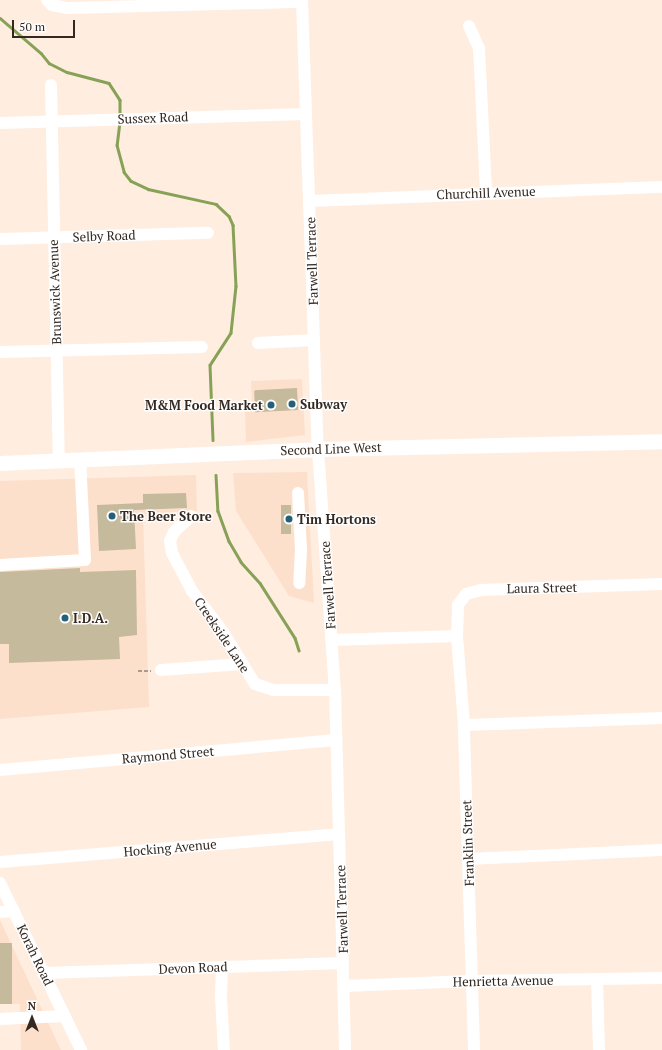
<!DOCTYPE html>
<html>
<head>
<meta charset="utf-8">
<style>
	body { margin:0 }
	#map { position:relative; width:662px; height:1050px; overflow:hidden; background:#ffede0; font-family:"PT Serif",serif }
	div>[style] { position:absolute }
	.built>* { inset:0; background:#fde0cc }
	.stream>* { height:2.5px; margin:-1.25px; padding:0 1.25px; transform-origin:1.25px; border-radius:1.25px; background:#87a256 }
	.building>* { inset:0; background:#c5ba9c; transform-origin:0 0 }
	.path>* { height:1.5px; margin-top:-0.75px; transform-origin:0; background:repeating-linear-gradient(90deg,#a99a90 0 4px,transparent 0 6px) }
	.minor>* { height:12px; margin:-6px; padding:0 6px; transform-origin:6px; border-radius:6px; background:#fff }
	.major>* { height:15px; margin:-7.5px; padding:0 7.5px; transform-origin:7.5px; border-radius:7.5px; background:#fff }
	.dots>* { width:11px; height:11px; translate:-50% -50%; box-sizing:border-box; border:2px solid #fefefe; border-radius:50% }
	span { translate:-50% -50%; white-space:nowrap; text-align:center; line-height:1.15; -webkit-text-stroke:3px #fefefe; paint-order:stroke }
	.street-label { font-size:13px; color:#342921 }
	.poi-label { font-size:13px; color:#342921; font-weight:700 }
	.left { translate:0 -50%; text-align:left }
	.right { translate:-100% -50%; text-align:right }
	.north { position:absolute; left:12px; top:998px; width:40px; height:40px; -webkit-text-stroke:3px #fefefe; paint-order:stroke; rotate:0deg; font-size:11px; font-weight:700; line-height:16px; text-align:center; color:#342921 }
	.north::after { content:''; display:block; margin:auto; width:14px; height:18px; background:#342921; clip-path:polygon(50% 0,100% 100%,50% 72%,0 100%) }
	.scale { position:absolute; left:12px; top:20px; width:63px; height:18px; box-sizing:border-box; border:2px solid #342921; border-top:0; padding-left:5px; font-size:12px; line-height:14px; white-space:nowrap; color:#342921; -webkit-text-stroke:3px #fefefe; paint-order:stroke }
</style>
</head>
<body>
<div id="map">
	<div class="built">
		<div style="clip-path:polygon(302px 379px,305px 435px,246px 442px,245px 410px,252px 409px,251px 381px)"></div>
		<div style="clip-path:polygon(307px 472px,314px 603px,289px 596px,236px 511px,233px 473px)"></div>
		<div style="clip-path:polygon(196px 475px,197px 511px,143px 514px,149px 707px,0 719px,0 481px)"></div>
		<div style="clip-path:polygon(0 920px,61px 1050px,21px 1050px,20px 1004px,0 1004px)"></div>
	</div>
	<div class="stream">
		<div style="left:0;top:18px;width:54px;rotate:40.5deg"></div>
		<div style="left:41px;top:53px;width:13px;rotate:51deg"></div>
		<div style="left:49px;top:63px;width:20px;rotate:27deg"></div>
		<div style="left:67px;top:72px;width:43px;rotate:14.7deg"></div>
		<div style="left:109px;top:83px;width:20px;rotate:57deg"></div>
		<div style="left:120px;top:100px;width:15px;rotate:90deg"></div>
		<div style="left:120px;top:122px;width:23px;rotate:97deg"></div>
		<div style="left:117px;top:145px;width:28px;rotate:75deg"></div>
		<div style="left:124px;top:172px;width:11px;rotate:52deg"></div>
		<div style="left:131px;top:181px;width:19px;rotate:25deg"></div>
		<div style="left:148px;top:189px;width:70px;rotate:12.4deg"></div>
		<div style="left:216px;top:204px;width:18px;rotate:43deg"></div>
		<div style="left:229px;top:216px;width:10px;rotate:66deg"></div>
		<div style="left:233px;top:225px;width:61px;rotate:87.2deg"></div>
		<div style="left:236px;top:286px;width:47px;rotate:96.1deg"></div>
		<div style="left:231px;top:333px;width:38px;rotate:123deg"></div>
		<div style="left:210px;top:365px;width:75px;rotate:87.7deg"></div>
		<div style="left:216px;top:475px;width:36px;rotate:87deg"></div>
		<div style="left:218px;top:511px;width:32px;rotate:70deg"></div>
		<div style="left:229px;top:541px;width:24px;rotate:60deg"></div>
		<div style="left:241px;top:562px;width:28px;rotate:48deg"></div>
		<div style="left:260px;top:583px;width:65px;rotate:57.5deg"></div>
		<div style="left:295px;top:638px;width:13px;rotate:72deg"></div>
	</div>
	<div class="building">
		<div style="left:297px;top:388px;width:22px;height:43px;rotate:87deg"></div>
		<div style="clip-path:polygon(186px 493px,187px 508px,134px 510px,136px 549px,99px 551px,97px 505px,143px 503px,143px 494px)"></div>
		<div style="left:281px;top:505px;width:10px;height:29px"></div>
		<div style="clip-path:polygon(80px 568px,80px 572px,136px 570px,137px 635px,119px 637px,120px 659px,9px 663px,9px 644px,0 644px,0 572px)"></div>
		<div style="left:12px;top:943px;width:61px;height:12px;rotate:90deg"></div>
	</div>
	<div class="path">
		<div style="left:138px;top:671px;width:13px"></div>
	</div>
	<div class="minor">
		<div style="left:47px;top:0;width:7px;rotate:45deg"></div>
		<div style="left:52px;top:5px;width:16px;rotate:11deg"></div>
		<div style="left:68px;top:8px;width:234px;rotate:-1.5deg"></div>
		<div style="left:302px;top:0;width:449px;rotate:88deg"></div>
		<div style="left:318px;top:449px;width:242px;rotate:86deg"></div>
		<div style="left:335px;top:690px;width:360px;rotate:88.4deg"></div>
		<div style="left:469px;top:26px;width:24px;rotate:66deg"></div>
		<div style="left:479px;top:48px;width:145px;rotate:87.2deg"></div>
		<div style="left:51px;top:85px;width:375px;rotate:88.8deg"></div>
		<div style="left:0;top:123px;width:306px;rotate:-1.7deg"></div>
		<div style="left:310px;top:201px;width:352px;rotate:-2.3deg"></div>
		<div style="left:0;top:239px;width:208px;rotate:-1.7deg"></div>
		<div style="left:258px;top:343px;width:56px;rotate:-3.1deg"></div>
		<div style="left:0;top:352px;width:202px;rotate:-1.4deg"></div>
		<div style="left:298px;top:493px;width:57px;rotate:87deg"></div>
		<div style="left:301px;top:550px;width:33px;rotate:93deg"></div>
		<div style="left:191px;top:516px;width:23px;rotate:137deg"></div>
		<div style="left:174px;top:532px;width:10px;rotate:114deg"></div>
		<div style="left:170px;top:541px;width:12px;rotate:81deg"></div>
		<div style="left:172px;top:553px;width:43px;rotate:62.2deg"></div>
		<div style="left:192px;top:591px;width:51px;rotate:52.9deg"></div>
		<div style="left:223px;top:632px;width:61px;rotate:58.4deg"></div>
		<div style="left:255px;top:684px;width:19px;rotate:18deg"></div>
		<div style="left:273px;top:690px;width:62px"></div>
		<div style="left:0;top:565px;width:85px;rotate:-3.4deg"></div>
		<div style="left:85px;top:560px;width:101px;rotate:-92.8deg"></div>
		<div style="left:333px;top:640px;width:124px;rotate:-1.8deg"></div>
		<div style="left:161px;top:670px;width:81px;rotate:-4.2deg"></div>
		<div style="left:464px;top:725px;width:198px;rotate:-2deg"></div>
		<div style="left:0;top:770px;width:337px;rotate:-5.1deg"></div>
		<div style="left:469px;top:859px;width:193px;rotate:-2.7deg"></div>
		<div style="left:0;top:862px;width:340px;rotate:-4.7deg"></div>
		<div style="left:0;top:883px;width:186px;rotate:64.1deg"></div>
		<div style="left:0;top:912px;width:14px;rotate:-4deg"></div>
		<div style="left:222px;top:967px;width:31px;rotate:92deg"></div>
		<div style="left:221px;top:998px;width:52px;rotate:86.7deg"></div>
		<div style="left:43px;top:973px;width:300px;rotate:-1.9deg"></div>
		<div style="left:597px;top:979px;width:71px;rotate:88.4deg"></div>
		<div style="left:344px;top:986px;width:126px;rotate:-2.3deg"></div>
		<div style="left:470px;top:981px;width:192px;rotate:-0.9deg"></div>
		<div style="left:0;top:1019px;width:65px;rotate:-2.6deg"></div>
		<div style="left:474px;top:1050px;width:325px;rotate:-91.8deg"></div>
		<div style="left:464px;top:725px;width:89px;rotate:-94.5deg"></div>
		<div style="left:457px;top:636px;width:31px;rotate:-88deg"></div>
		<div style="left:458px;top:605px;width:14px;rotate:-54deg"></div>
		<div style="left:466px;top:594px;width:16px;rotate:-15deg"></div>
		<div style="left:481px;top:590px;width:181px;rotate:-1.9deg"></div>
	</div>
	<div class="major">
		<div style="left:0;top:463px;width:318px;rotate:-2.5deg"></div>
		<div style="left:318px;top:449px;width:344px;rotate:-1.3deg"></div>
	</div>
	<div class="dots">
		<div style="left:292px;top:404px;background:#256078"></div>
		<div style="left:271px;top:405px;background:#256078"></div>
		<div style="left:112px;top:516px;background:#256078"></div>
		<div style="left:289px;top:519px;background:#256078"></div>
		<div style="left:65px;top:618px;background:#256078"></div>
	</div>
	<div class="street-label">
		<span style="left:153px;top:118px;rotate:-2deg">Sussex Road</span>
		<span style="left:486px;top:193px;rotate:-2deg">Churchill Avenue</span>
		<span style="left:104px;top:236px;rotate:-2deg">Selby Road</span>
		<span style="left:312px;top:261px;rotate:-92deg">Farwell Terrace</span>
		<span style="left:55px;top:292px;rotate:-92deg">Brunswick Avenue</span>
		<span style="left:331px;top:449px;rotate:-2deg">Second Line West</span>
		<span style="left:328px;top:585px;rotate:-94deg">Farwell Terrace</span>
		<span style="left:542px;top:588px;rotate:-1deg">Laura Street</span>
		<span style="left:222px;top:635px;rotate:56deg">Creekside Lane</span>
		<span style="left:168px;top:755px;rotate:-5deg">Raymond Street</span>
		<span style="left:468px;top:843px;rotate:-92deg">Franklin Street</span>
		<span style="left:170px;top:848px;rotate:-5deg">Hocking Avenue</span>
		<span style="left:342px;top:909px;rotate:-92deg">Farwell Terrace</span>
		<span style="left:35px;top:955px;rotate:64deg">Korah Road</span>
		<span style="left:193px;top:968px;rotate:-2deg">Devon Road</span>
		<span style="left:503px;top:981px;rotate:-1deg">Henrietta Avenue</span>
	</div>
	<div class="poi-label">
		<span class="left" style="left:300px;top:404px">Subway</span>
		<span class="right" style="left:263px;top:405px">M&amp;M Food Market</span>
		<span class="left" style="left:120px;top:516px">The Beer Store</span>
		<span class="left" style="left:297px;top:519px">Tim Hortons</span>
		<span class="left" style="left:73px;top:618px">I.D.A.</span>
	</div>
	<div class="north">N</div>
	<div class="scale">50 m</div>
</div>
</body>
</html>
